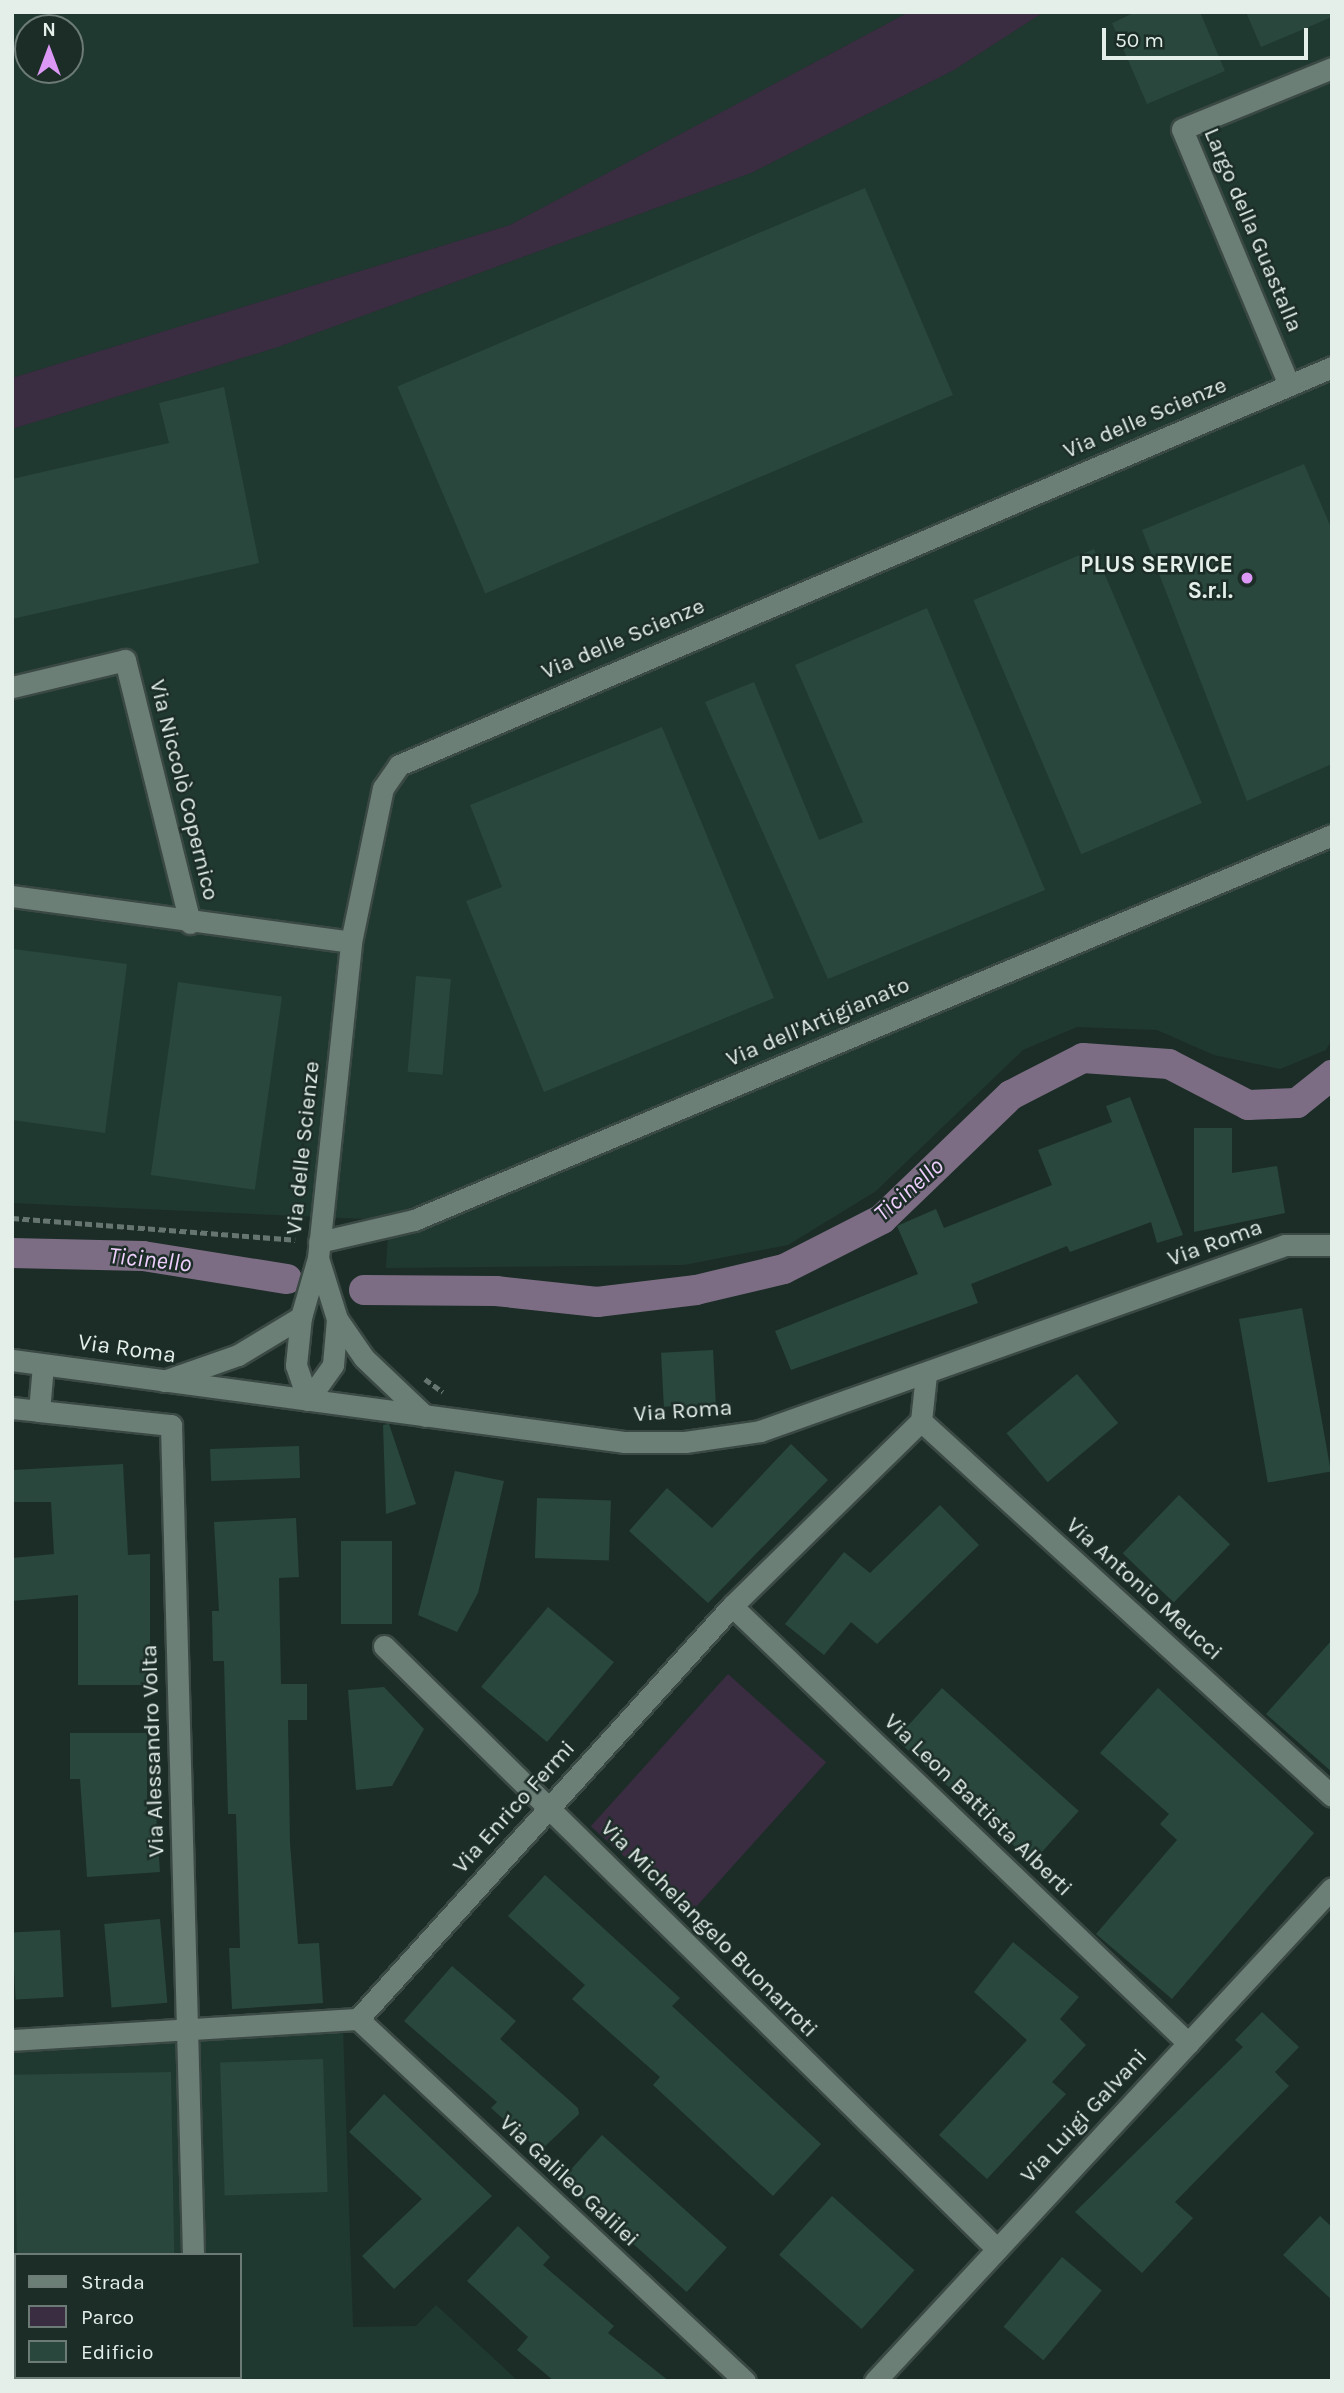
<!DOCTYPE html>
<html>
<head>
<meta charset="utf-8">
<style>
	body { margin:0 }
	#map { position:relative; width:1344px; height:2393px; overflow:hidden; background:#1c2d27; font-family:Karla,sans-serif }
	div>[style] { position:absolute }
	.built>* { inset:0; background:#203930 }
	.green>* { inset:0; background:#3b2d41; transform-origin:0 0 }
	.canal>* { height:30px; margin:-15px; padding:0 15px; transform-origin:15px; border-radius:15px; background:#7d6d84 }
	.building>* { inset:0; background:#29473c; transform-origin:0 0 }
	.path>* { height:4.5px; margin-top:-2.25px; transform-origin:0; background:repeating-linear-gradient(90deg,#66756f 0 7px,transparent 0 10.5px) }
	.roads { filter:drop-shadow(2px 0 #3b4944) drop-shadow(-2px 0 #3b4944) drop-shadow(0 2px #3b4944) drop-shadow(0 -2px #3b4944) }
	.minor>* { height:21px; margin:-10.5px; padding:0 10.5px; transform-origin:10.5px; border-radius:10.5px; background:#6c7f77 }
	.tertiary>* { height:21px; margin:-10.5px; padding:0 10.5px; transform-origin:10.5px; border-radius:10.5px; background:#6c7f77 }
	.dots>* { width:19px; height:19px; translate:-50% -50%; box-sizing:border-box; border:4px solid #1c2d27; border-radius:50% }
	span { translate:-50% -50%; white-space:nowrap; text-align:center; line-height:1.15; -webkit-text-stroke:5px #1c2d27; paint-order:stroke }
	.street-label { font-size:23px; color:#e4efea }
	.poi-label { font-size:23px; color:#e4efea; font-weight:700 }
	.right { translate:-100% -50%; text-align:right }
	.water-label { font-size:24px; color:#efcffd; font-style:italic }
	.frame { position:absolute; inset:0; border:14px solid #e4efea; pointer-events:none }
	.legend { position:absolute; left:14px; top:2253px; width:228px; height:126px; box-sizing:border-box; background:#1c2d27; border:2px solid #6c7b75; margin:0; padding:9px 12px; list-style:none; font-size:21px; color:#e4efea }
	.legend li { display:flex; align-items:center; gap:14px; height:35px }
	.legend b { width:35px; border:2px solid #6c7b75 }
	.north { position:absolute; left:14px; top:14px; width:70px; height:70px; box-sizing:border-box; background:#1c2d27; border:2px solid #6c7b75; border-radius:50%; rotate:0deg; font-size:19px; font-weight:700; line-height:28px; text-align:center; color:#e4efea }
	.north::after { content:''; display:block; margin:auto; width:24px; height:32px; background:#db99f5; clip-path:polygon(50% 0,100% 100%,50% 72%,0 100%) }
	.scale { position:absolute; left:1102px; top:28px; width:206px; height:32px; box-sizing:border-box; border:4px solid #e4efea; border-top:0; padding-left:9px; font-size:21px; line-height:24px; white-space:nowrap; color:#e4efea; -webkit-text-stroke:5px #1c2d27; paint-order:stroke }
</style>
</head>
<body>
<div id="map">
	<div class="built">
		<div style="clip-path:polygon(evenodd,12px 12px,909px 12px,510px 225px,12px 378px,12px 12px,28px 28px,70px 28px,70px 70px,28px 70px,28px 28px)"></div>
		<div style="clip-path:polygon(1044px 12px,1332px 12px,1332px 1039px,1326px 1050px,1280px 1069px,1214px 1055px,1157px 1030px,1077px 1027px,1023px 1050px,876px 1191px,788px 1245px,684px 1265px,386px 1268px,389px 1220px,12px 1203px,12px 429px,278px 347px,751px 173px,954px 70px)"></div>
		<div style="clip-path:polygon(evenodd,343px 2028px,353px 2327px,416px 2326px,436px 2305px,518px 2381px,12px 2381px,12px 2050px,343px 2028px,16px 2255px,240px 2255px,240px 2377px,16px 2377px,16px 2255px)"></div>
	</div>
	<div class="green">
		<div style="clip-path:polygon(909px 12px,1044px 12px,954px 70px,751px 173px,278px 347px,12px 429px,12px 378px,510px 225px)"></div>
		<div style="left:728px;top:1674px;width:132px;height:205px;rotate:42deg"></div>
	</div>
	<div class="canal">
		<div style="left:12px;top:1253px;width:131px;rotate:1.3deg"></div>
		<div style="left:143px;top:1256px;width:146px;rotate:9.1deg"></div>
		<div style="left:364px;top:1290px;width:132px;rotate:0.4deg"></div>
		<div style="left:496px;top:1291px;width:102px;rotate:6.2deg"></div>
		<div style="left:597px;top:1302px;width:100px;rotate:-6.9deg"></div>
		<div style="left:696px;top:1290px;width:90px;rotate:-13.4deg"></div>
		<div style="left:784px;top:1269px;width:110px;rotate:-27deg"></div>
		<div style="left:882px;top:1219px;width:179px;rotate:-43.9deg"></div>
		<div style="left:1011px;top:1095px;width:81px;rotate:-27.2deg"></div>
		<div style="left:1083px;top:1058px;width:86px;rotate:4deg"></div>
		<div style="left:1169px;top:1064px;width:89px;rotate:27.4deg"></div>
		<div style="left:1248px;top:1105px;width:49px;rotate:-2.3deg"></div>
		<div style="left:1297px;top:1103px;width:45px;rotate:-38.7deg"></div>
	</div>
	<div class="building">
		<div style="clip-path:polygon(1136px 12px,1200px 12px,1225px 71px,1147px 104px,1112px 23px)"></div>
		<div style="clip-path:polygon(1246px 12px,1332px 12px,1332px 17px,1261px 47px)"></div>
		<div style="left:865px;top:188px;width:225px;height:508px;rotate:67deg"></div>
		<div style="clip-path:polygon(224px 387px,259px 563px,12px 619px,12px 479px,169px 443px,159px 403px)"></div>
		<div style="clip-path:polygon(1304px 464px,1332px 530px,1332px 764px,1247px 801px,1142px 530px)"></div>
		<div style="left:1094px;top:549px;width:276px;height:131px;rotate:67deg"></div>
		<div style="clip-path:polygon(927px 608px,1045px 890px,828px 979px,705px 702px,754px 682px,819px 840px,863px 822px,795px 665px)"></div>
		<div style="clip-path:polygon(662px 727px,774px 998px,544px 1092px,466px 901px,502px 887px,470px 805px)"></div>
		<div style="clip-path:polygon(14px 949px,127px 964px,105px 1133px,12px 1120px)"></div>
		<div style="left:416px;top:976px;width:35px;height:96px;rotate:5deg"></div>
		<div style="left:178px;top:982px;width:105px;height:195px;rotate:8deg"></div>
		<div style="clip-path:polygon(1130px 1097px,1183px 1235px,1157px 1243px,1151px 1222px,1070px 1252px,1067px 1246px,971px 1284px,978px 1303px,791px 1370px,775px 1331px,918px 1274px,897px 1226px,936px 1209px,944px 1228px,1052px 1185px,1038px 1150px,1112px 1122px,1106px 1106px)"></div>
		<div style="clip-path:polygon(1194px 1128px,1232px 1128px,1232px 1173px,1277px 1166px,1285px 1213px,1194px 1232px)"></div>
		<div style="left:1302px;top:1308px;width:166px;height:64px;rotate:80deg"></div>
		<div style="left:713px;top:1350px;width:54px;height:52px;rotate:87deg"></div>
		<div style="left:1077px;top:1374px;width:64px;height:92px;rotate:50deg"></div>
		<div style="clip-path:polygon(389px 1424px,416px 1504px,386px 1514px,383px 1425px)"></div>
		<div style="clip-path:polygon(791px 1444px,828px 1480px,708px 1603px,629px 1531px,667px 1488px,712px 1528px)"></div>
		<div style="left:299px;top:1446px;width:32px;height:89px;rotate:88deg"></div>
		<div style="clip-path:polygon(123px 1464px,128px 1555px,150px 1554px,150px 1685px,78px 1685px,78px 1595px,12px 1601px,12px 1558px,54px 1554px,51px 1502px,12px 1502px,12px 1470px)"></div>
		<div style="clip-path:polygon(455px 1471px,504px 1481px,478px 1593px,457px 1632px,418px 1615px)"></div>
		<div style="left:1179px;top:1495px;width:71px;height:81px;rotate:44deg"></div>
		<div style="left:537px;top:1498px;width:74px;height:60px;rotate:2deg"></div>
		<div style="clip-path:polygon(940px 1505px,979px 1545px,877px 1644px,851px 1622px,824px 1655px,785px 1624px,844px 1552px,870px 1573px)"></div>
		<div style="clip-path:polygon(296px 1518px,299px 1577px,279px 1578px,281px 1684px,307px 1684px,307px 1720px,288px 1720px,290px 1843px,298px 1944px,319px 1943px,323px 2003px,232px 2009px,229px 1948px,240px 1948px,236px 1814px,228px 1814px,224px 1661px,213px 1661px,212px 1611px,219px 1611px,214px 1522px)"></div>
		<div style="left:341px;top:1541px;width:51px;height:83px"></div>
		<div style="left:548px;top:1607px;width:86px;height:104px;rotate:40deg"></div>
		<div style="clip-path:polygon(1332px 1640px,1332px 1772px,1266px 1714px)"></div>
		<div style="clip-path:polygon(384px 1687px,424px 1729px,392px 1786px,356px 1790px,348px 1690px)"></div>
		<div style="left:942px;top:1688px;width:184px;height:69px;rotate:42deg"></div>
		<div style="clip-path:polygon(1158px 1688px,1314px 1833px,1172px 1999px,1096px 1934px,1177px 1840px,1160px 1824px,1169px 1814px,1100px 1753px)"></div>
		<div style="clip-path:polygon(70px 1733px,147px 1733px,147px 1813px,156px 1812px,160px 1872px,87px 1877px,80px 1779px,70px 1779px)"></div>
		<div style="clip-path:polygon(545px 1875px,680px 1998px,672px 2006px,821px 2144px,773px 2196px,653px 2085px,660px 2077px,572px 1999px,585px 1985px,508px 1916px)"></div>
		<div style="left:160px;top:1919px;width:84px;height:56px;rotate:85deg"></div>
		<div style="left:60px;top:1930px;width:67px;height:48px;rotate:87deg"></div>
		<div style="clip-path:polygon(1013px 1942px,1079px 1997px,1060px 2019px,1086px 2045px,1052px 2082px,1066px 2094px,987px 2179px,939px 2135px,1027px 2040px,974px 1992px)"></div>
		<div style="clip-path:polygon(452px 1966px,516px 2021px,500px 2039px,578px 2108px,579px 2114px,540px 2151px,491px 2108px,497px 2102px,404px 2021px)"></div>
		<div style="clip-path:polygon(1262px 2012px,1299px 2047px,1275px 2072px,1289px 2086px,1175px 2202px,1193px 2218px,1142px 2273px,1075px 2212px,1243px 2047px,1235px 2040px)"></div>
		<div style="left:323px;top:2059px;width:133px;height:103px;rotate:88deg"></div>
		<div style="left:171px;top:2072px;width:183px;height:157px;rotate:89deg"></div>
		<div style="clip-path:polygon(384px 2094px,492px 2196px,394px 2289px,362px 2256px,422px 2199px,349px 2132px)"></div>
		<div style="left:602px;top:2135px;width:168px;height:60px;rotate:42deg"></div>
		<div style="left:832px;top:2196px;width:111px;height:79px;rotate:42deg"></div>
		<div style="clip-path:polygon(1320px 2216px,1332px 2227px,1332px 2300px,1283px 2255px)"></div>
		<div style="clip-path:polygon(518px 2226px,550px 2257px,543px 2265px,614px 2326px,608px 2333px,669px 2381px,554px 2381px,517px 2350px,528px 2337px,467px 2281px)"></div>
		<div style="left:1062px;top:2257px;width:52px;height:91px;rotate:40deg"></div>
	</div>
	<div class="path">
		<div style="left:12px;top:1218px;width:284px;rotate:4.4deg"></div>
		<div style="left:425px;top:1379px;width:22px;rotate:36deg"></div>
	</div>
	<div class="roads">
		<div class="minor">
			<div style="left:1289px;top:385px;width:277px;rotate:-112.7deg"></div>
			<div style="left:1182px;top:129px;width:162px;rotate:-22.1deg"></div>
			<div style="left:12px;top:687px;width:116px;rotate:-13.4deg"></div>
			<div style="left:125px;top:660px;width:271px;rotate:76.1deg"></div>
			<div style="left:12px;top:896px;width:342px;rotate:7.7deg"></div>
			<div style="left:319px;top:1242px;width:98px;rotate:-13deg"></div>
			<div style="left:414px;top:1220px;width:995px;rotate:-22.75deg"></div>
			<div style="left:337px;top:1319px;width:47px;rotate:55.3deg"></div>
			<div style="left:364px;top:1358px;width:84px;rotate:43.6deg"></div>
			<div style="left:43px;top:1365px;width:46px;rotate:95deg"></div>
			<div style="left:39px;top:1411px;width:133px;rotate:6.1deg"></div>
			<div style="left:171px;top:1425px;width:830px;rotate:88.48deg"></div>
			<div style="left:164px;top:1381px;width:78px;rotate:-19.4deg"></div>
			<div style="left:238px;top:1355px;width:74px;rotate:-31.1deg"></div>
			<div style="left:308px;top:1400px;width:37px;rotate:-109deg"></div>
			<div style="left:296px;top:1365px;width:48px;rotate:-84.1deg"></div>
			<div style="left:301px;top:1317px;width:61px;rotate:-73.9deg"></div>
			<div style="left:318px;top:1258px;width:318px;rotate:-84deg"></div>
			<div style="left:351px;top:942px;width:157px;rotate:-78.3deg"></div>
			<div style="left:383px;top:788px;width:28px;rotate:-55deg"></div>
			<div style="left:399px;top:765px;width:1014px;rotate:-23.1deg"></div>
			<div style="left:308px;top:1400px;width:43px;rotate:-54.5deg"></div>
			<div style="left:333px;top:1365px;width:46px;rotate:-85deg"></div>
			<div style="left:337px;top:1319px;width:64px;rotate:-107.3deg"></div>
			<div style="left:12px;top:1408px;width:27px;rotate:6deg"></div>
			<div style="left:921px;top:1421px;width:556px;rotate:42.38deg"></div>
			<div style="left:732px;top:1606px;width:632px;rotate:43.78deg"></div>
			<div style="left:384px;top:1646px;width:860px;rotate:44.53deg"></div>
			<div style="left:358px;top:2019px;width:530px;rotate:43.09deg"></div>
			<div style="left:12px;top:2040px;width:347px;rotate:-3.5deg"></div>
			<div style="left:358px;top:2019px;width:557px;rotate:-47.84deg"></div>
			<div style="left:732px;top:1606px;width:264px;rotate:-44.4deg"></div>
			<div style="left:921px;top:1421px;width:47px;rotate:-83.9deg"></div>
			<div style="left:197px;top:2377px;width:4px;rotate:90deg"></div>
			<div style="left:875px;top:2381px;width:672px;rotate:-47.17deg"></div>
		</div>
		<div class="tertiary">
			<div style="left:12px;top:1360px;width:617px;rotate:7.63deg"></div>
			<div style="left:624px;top:1442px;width:61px"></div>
			<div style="left:685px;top:1442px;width:76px;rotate:-8.3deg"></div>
			<div style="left:760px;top:1431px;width:557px;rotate:-19.51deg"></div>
			<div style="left:1285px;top:1245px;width:47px"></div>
		</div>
	</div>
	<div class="dots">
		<div style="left:1247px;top:578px;background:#db99f5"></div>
	</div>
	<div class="street-label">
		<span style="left:1253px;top:230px;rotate:67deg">Largo della Guastalla</span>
		<span style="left:1145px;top:418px;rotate:-23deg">Via delle Scienze</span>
		<span style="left:623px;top:639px;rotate:-23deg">Via delle Scienze</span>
		<span style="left:184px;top:790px;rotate:76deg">Via Niccolò Copernico</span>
		<span style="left:818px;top:1022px;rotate:-23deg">Via dell'Artigianato</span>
		<span style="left:303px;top:1148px;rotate:-84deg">Via delle Scienze</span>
		<span style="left:1215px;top:1243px;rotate:-20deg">Via Roma</span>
		<span style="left:127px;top:1349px;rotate:8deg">Via Roma</span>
		<span style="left:683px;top:1411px;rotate:-4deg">Via Roma</span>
		<span style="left:1144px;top:1589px;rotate:42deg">Via Antonio Meucci</span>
		<span style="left:153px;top:1751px;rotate:-92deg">Via Alessandro Volta</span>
		<span style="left:978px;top:1805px;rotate:44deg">Via Leon Battista Alberti</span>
		<span style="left:514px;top:1807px;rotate:-48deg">Via Enrico Fermi</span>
		<span style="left:709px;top:1929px;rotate:45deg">Via Michelangelo Buonarroti</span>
		<span style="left:1084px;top:2116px;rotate:-47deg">Via Luigi Galvani</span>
		<span style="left:569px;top:2181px;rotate:43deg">Via Galileo Galilei</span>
	</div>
	<div class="poi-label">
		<span class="right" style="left:1233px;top:578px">PLUS SERVICE<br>S.r.l.</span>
	</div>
	<div class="water-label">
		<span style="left:909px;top:1190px;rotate:-41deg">Ticinello</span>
		<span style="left:150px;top:1260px;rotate:6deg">Ticinello</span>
	</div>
	<div class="frame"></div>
	<ul class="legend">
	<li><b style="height:9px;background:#6c7f77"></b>Strada</li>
	<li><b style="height:19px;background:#3b2d41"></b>Parco</li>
	<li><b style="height:19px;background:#29473c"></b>Edificio</li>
	</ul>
	<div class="north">N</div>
	<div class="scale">50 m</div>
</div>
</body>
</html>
